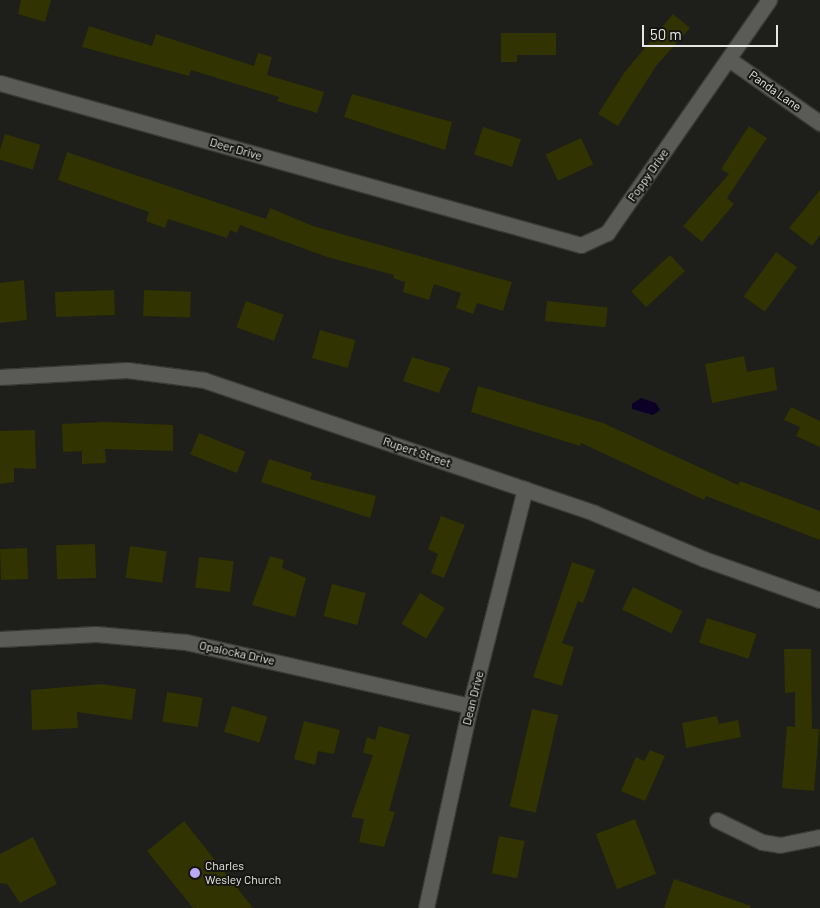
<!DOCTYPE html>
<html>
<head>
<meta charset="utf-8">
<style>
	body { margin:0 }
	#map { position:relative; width:820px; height:908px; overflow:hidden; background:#1e1e1b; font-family:Barlow,sans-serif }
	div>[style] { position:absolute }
	.water>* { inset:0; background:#0c0027 }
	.building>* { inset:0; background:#313300; transform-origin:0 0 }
	.roads { filter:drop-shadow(1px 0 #393937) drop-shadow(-1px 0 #393937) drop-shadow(0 1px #393937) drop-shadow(0 -1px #393937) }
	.street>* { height:15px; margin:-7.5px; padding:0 7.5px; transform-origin:7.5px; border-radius:7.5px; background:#5a5a56 }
	.dots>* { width:14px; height:14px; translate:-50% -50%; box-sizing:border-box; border:2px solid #151512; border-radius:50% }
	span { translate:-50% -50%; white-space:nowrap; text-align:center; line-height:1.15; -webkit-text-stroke:4px #151512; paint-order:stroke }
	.street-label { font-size:12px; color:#e6e6e4 }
	.poi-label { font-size:12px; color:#e6e6e4 }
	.left { translate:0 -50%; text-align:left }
	.scale { position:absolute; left:642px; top:25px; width:136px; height:22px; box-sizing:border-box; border:2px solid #e6e6e4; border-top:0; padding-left:6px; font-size:15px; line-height:18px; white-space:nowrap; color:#e6e6e4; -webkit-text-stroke:4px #151512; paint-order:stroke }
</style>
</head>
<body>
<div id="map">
	<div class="water">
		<div style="clip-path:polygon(641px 398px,656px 403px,660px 410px,653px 415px,632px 409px,632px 404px)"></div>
	</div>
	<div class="building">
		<div style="clip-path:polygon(21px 0,51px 0,45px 22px,18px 14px)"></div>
		<div style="clip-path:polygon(673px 14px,690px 28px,656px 66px,618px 126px,598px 114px,624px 73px)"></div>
		<div style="clip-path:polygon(89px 26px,152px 46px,156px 34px,254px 66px,258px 53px,272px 57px,267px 75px,324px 92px,317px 113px,277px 101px,279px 97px,191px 70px,189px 76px,82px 47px)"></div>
		<div style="clip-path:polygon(501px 33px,556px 33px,556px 55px,517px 55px,517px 62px,501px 62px)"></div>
		<div style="clip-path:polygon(352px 94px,452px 122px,445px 150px,344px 117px)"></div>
		<div style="clip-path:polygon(749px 126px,767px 138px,727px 198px,734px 204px,702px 242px,683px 226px,729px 174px,721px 169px)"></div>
		<div style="left:483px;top:127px;width:40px;height:29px;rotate:18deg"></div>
		<div style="left:5px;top:134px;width:37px;height:26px;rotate:17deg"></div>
		<div style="left:581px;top:138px;width:29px;height:39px;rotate:65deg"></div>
		<div style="clip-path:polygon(67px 152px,266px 219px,270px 208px,313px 226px,512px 282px,503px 311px,477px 303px,473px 314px,456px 308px,461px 293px,434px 284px,429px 300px,403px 292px,405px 282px,393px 278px,394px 275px,327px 257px,240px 225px,237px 233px,230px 230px,227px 238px,168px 219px,165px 228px,146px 221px,149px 212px,58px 180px)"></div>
		<div style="clip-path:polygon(820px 190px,820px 235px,812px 246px,789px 228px)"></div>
		<div style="left:776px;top:252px;width:26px;height:55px;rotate:36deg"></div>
		<div style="left:670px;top:255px;width:22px;height:53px;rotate:47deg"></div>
		<div style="clip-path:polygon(24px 280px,27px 320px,0 323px,0 283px)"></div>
		<div style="left:114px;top:290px;width:25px;height:59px;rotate:88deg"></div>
		<div style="left:144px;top:290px;width:47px;height:26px;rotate:2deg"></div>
		<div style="left:246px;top:301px;width:40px;height:28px;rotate:20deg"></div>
		<div style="left:547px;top:301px;width:61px;height:20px;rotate:6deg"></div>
		<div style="left:320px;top:330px;width:37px;height:29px;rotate:16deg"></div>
		<div style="clip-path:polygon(744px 356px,747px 372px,774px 367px,777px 390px,712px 403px,705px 364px)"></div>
		<div style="clip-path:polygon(412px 357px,450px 368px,439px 393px,403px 381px)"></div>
		<div style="clip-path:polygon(478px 386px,603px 423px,738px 485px,740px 481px,820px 511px,820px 540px,706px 496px,704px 500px,581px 443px,580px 446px,471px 412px)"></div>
		<div style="clip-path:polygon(791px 407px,820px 421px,820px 447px,796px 436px,800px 427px,784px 420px)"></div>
		<div style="clip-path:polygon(104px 422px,173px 425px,173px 451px,105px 449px,106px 463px,82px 464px,82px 451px,63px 452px,62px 424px)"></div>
		<div style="clip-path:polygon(35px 430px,36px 469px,14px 468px,14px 482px,0 484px,0 431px)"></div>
		<div style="left:199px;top:433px;width:50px;height:23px;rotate:22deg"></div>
		<div style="clip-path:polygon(269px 459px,312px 473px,310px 479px,376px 496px,370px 518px,261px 482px)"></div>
		<div style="clip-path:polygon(441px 516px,465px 525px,444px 578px,431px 573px,438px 554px,428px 549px)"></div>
		<div style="left:95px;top:544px;width:34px;height:39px;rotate:88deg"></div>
		<div style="left:130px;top:546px;width:37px;height:32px;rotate:8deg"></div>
		<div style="left:27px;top:548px;width:31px;height:27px;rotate:88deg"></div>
		<div style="clip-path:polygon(270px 556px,284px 560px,282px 568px,306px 578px,295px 617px,252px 605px)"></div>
		<div style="left:199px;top:557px;width:35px;height:31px;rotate:7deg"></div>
		<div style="clip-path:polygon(572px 562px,595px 570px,583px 603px,578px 601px,562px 643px,574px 647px,562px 686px,533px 677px)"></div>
		<div style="left:332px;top:584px;width:35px;height:33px;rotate:15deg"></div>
		<div style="left:633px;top:587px;width:55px;height:25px;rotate:26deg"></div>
		<div style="left:420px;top:593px;width:29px;height:36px;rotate:31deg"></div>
		<div style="left:707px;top:618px;width:52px;height:26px;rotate:18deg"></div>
		<div style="clip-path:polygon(784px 649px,811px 649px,812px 729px,819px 729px,814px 791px,782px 788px,787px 726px,795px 727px,795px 692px,785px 693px)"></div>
		<div style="clip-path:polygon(101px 684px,136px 689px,132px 720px,77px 712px,78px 728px,32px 730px,31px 690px)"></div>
		<div style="left:167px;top:692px;width:36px;height:30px;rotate:9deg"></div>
		<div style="left:232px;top:706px;width:37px;height:27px;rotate:17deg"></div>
		<div style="left:532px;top:709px;width:27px;height:100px;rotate:13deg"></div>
		<div style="clip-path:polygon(717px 716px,719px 724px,738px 720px,741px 737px,686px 748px,682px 723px)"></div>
		<div style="clip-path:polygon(304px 721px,340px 730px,334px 754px,318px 751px,315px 765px,294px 759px)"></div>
		<div style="clip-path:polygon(379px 726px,410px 735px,389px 811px,395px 812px,384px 847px,359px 842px,364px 819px,351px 817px,373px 755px,363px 753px,367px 737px,375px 740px)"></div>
		<div style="clip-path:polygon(650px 750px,665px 756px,645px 801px,621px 791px,636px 757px,644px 761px)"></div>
		<div style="left:635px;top:819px;width:59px;height:42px;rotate:69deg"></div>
		<div style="clip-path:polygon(184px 821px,253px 908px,193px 908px,147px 851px)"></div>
		<div style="left:499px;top:836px;width:26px;height:38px;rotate:11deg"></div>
		<div style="clip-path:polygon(33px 837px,57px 884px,20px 903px,7px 884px,0 883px,0 854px)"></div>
		<div style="clip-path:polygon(674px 879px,751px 906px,750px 908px,664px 908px)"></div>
	</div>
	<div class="roads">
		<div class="street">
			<div style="left:730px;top:60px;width:110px;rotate:35deg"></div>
			<div style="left:0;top:83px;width:603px;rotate:15.58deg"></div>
			<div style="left:581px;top:245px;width:29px;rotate:-25deg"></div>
			<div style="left:607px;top:233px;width:284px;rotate:-55.2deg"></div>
			<div style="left:0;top:377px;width:127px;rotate:-3.2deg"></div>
			<div style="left:127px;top:370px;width:78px;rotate:7.4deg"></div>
			<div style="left:204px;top:380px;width:412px;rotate:18.8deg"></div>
			<div style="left:594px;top:513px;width:119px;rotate:22.7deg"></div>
			<div style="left:704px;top:559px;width:123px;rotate:19.5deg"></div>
			<div style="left:0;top:639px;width:96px;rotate:-3deg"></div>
			<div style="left:96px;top:634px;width:90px;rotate:5.1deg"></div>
			<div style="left:186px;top:642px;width:291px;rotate:12.7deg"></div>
			<div style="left:717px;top:820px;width:50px;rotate:26.1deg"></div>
			<div style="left:762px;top:842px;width:18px;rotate:9deg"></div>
			<div style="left:780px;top:845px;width:41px;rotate:-11.3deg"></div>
			<div style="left:426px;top:908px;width:207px;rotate:-77.7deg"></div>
			<div style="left:470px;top:706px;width:224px;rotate:-75.8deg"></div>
		</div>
	</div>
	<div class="dots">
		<div style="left:195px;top:873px;background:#baaaf6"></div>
	</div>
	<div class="street-label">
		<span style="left:775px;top:91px;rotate:35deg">Panda Lane</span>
		<span style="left:236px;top:149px;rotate:16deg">Deer Drive</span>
		<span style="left:648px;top:175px;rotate:-55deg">Poppy Drive</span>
		<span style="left:417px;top:452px;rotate:19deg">Rupert Street</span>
		<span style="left:237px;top:653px;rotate:12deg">Opalocka Drive</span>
		<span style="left:473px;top:698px;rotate:-76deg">Dean Drive</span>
	</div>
	<div class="poi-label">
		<span class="left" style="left:205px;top:873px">Charles<br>Wesley Church</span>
	</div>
	<div class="scale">50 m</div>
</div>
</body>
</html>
